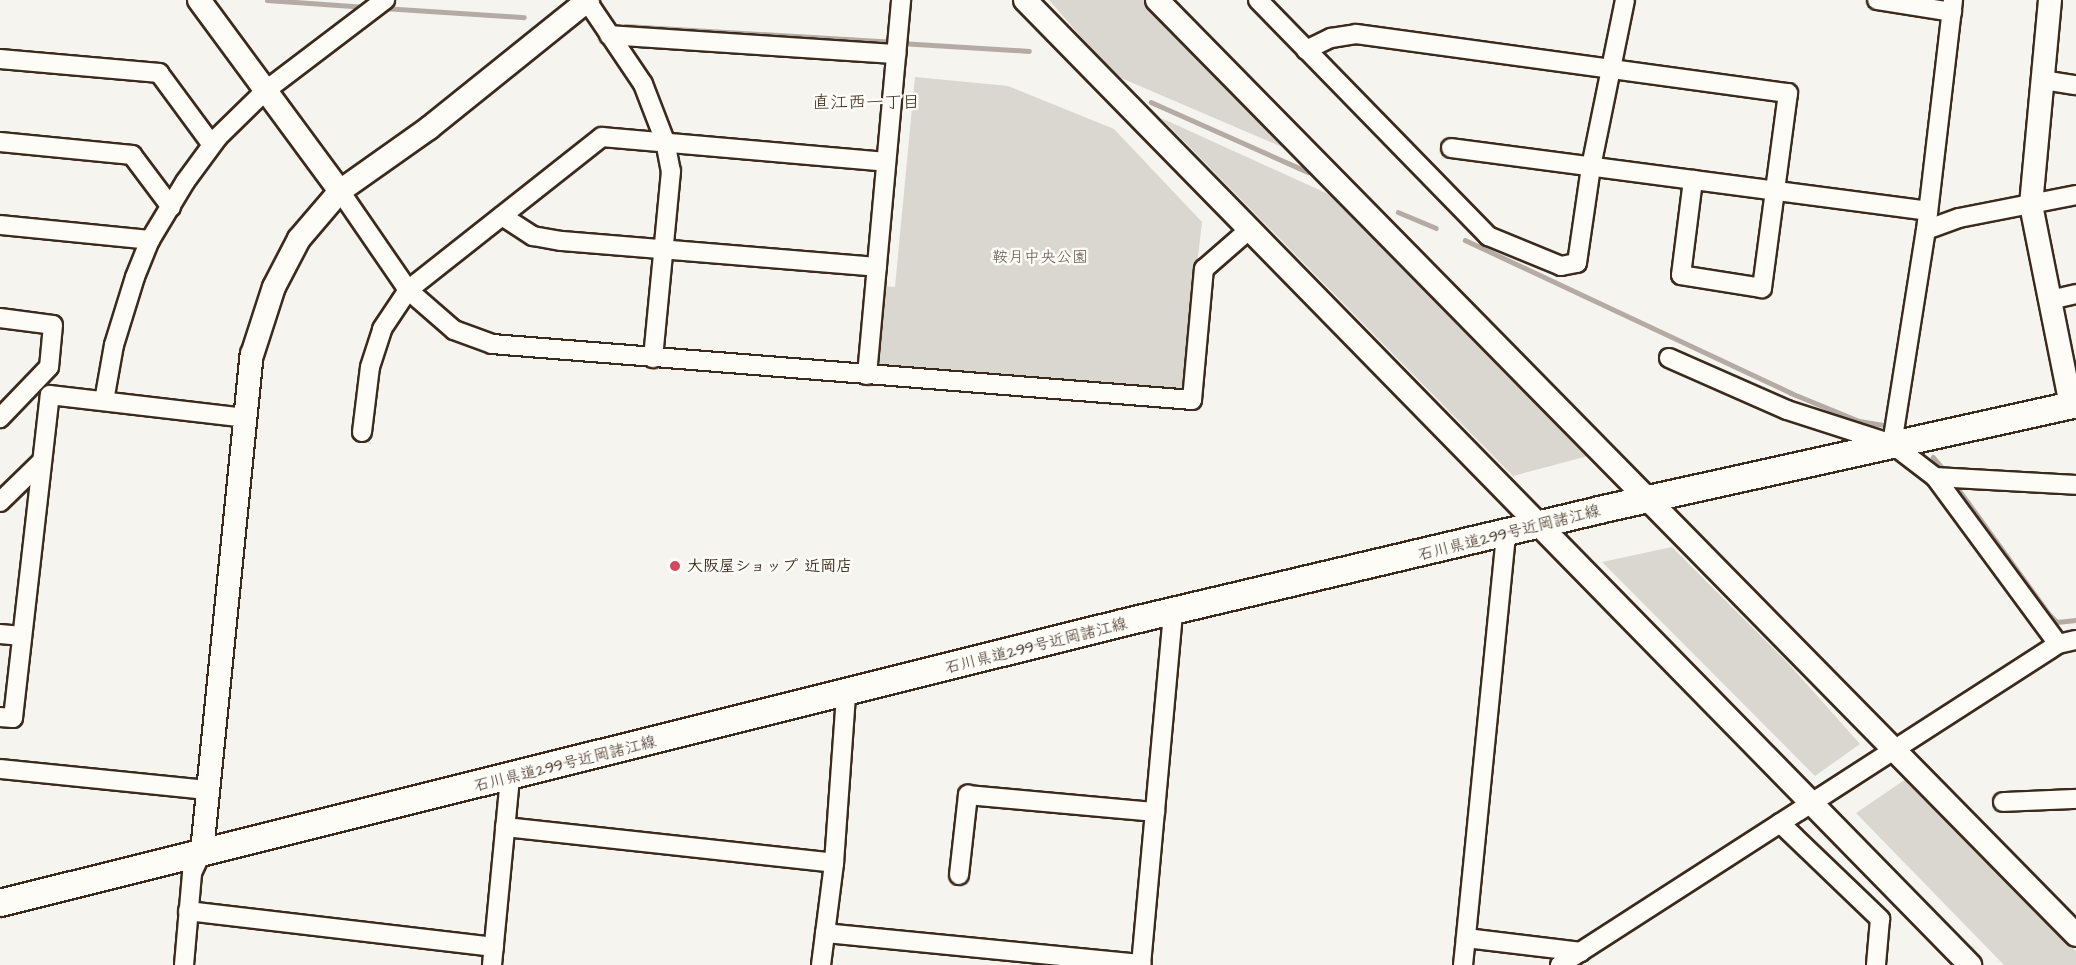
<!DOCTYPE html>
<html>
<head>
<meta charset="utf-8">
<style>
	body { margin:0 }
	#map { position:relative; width:2076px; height:965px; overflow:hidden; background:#f5f4ee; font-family:"Architects Daughter","Klee One",sans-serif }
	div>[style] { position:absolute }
	.green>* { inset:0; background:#dad6d0 }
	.stream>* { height:4.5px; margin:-2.25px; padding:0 2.25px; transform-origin:2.25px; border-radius:2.25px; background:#b4aca4 }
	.roads { filter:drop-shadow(2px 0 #3b2a1e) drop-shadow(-2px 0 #3b2a1e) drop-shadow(0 2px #3b2a1e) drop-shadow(0 -2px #3b2a1e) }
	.minor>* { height:18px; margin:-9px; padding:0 9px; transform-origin:9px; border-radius:9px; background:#fdfcf7 }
	.tertiary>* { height:22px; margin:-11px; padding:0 11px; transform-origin:11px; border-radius:11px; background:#fdfcf7 }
	.secondary>* { height:26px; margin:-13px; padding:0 13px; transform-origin:13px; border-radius:13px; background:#fdfcf7 }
	.dots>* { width:16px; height:16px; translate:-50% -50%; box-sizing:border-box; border:3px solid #fdfcf7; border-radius:50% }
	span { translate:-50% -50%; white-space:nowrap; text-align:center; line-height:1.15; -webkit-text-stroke:5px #fdfcf7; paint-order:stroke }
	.park-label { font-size:16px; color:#63554a }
	.street-label { font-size:16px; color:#3b2a1e }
	.poi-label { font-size:16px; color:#3b2a1e; font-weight:700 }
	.left { translate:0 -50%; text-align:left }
	.neighbourhood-label { font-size:18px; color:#3b2a1e }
</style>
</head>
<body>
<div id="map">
	<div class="green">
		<div style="clip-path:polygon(1049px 0,1144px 0,1289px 150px,1114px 75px)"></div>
		<div style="clip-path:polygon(915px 77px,1008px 86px,1114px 129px,1202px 222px,1181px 406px,1174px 410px,873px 385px,881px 286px,895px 287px)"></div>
		<div style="clip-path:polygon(1161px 118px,1337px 198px,1588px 456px,1513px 476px)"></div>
		<div style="clip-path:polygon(1672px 547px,1787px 662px,1860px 744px,1815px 776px,1602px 562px)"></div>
		<div style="clip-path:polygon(1906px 779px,2076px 951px,2076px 965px,2004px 965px,1856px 813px)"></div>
	</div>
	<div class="stream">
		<div style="left:267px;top:0;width:99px;rotate:4deg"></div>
		<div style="left:383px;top:8px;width:141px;rotate:3.7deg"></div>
		<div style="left:625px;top:26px;width:267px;rotate:3.4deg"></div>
		<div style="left:900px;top:43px;width:129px;rotate:3.5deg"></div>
		<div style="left:1151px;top:102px;width:172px;rotate:24deg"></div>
		<div style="left:1398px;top:212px;width:41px;rotate:22.8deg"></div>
		<div style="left:1465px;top:240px;width:360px;rotate:25.1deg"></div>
		<div style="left:1791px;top:393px;width:74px;rotate:22.4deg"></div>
		<div style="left:1859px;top:421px;width:26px;rotate:9deg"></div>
		<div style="left:1933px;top:457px;width:18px;rotate:49deg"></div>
		<div style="left:1954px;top:483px;width:163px;rotate:54deg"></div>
		<div style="left:2050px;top:615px;width:10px;rotate:45deg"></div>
		<div style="left:2057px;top:622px;width:19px;rotate:-6deg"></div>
	</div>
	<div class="roads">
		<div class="minor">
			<div style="left:1258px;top:0;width:330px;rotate:45.7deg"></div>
			<div style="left:1488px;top:236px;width:79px;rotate:22.3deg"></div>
			<div style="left:1561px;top:266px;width:16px;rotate:-11deg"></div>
			<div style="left:1577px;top:263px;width:97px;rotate:-81.7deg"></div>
			<div style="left:1591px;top:167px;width:170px;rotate:-78.5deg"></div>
			<div style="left:1877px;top:0;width:76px;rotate:9.1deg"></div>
			<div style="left:587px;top:1px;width:100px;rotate:56deg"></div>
			<div style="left:643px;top:84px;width:61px;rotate:68.9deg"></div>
			<div style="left:665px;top:141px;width:31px;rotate:79deg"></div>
			<div style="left:671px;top:171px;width:188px;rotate:95.5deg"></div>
			<div style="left:609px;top:35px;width:288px;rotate:3.8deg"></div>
			<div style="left:1306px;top:50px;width:28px;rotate:-26deg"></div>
			<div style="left:1331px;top:38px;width:25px;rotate:-9deg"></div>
			<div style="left:1356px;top:34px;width:436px;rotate:7.8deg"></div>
			<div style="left:1788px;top:93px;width:197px;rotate:97.6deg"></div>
			<div style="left:1762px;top:288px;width:82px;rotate:-170.9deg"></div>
			<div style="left:1681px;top:275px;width:96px;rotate:-82.8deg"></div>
			<div style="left:0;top:59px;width:160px;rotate:5deg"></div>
			<div style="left:159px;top:73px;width:89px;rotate:53.6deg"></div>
			<div style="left:2043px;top:80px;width:33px;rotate:9deg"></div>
			<div style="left:0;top:142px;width:133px;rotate:5.6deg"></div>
			<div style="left:132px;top:155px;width:65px;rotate:53.1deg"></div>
			<div style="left:1451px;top:148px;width:481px;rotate:7.5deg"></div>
			<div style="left:340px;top:191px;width:120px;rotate:55.5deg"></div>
			<div style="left:408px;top:290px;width:61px;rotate:41deg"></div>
			<div style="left:454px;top:330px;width:40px;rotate:20.2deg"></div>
			<div style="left:492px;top:344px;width:702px;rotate:4.57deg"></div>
			<div style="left:1192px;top:400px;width:132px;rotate:-84.8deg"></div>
			<div style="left:1204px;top:269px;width:62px;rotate:-41.1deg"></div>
			<div style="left:502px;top:216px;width:37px;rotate:33deg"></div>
			<div style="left:533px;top:236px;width:29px;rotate:10deg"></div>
			<div style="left:562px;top:241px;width:316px;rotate:4.7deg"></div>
			<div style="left:0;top:225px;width:151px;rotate:5.7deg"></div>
			<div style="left:1926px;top:230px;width:35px;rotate:-20deg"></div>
			<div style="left:1959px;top:218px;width:119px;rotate:-11.1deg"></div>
			<div style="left:2050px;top:300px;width:27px;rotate:-13deg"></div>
			<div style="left:0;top:318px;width:53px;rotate:7.5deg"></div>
			<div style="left:53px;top:325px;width:42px;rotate:95.4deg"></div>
			<div style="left:49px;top:367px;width:71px;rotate:133.9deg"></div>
			<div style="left:1669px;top:358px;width:129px;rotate:23.8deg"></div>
			<div style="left:1787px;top:410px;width:110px;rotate:17.9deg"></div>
			<div style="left:1892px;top:444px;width:54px;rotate:37.5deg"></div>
			<div style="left:1935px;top:477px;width:207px;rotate:53.6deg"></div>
			<div style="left:867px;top:375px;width:377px;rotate:-84.8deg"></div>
			<div style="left:104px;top:401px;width:57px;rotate:-79.9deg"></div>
			<div style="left:114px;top:345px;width:71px;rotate:-72.8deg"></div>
			<div style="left:135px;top:277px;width:40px;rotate:-68deg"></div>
			<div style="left:150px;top:240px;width:68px;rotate:-58.9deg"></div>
			<div style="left:185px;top:182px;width:56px;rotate:-53.7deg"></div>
			<div style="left:218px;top:137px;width:66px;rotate:-44.4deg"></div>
			<div style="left:265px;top:91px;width:151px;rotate:-37.2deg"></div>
			<div style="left:362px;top:432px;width:65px;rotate:-83deg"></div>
			<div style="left:370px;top:367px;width:40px;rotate:-72deg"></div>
			<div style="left:382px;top:329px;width:47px;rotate:-56.3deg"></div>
			<div style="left:408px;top:290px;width:247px;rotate:-38.3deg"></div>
			<div style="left:602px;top:137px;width:285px;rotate:5deg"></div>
			<div style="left:1892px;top:444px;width:217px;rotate:-81deg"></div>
			<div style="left:1926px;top:230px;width:232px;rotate:-83.3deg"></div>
			<div style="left:1935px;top:477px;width:141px;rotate:3.2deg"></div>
			<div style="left:0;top:502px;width:57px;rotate:-44.3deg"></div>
			<div style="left:1506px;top:535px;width:405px;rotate:95.7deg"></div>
			<div style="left:1466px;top:938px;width:116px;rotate:6.9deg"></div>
			<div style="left:0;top:634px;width:22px;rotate:5deg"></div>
			<div style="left:0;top:717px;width:13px;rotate:4deg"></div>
			<div style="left:13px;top:718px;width:325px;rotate:-83.5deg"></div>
			<div style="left:50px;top:395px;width:196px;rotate:6.7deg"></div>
			<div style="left:0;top:769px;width:209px;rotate:5.8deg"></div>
			<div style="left:2003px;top:802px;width:73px;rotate:-2.4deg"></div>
			<div style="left:1780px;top:823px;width:139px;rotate:43.8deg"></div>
			<div style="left:1880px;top:919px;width:46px;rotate:95deg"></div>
			<div style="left:505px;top:827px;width:331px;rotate:6.2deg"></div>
			<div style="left:959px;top:875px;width:81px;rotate:-83.6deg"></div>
			<div style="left:968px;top:795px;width:188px;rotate:5.2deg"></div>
			<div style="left:188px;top:911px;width:308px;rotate:6.7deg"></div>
			<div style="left:825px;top:933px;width:318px;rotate:5.6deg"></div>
			<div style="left:184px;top:965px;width:92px;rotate:-85deg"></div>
			<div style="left:192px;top:873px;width:23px;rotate:-65deg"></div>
			<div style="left:492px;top:965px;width:187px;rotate:-84.5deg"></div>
			<div style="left:821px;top:965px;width:103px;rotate:-82.7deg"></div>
			<div style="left:834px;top:863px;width:169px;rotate:-85.9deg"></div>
			<div style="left:1141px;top:965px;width:353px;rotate:-84.8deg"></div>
			<div style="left:1463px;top:965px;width:27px;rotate:-84deg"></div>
			<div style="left:1560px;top:965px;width:592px;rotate:-32.8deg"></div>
			<div style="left:2058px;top:644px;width:18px;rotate:-13deg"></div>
		</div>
		<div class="tertiary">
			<div style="left:199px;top:0;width:237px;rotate:53.6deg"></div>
			<div style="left:1025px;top:0;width:1351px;rotate:45.6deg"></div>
			<div style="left:1157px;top:0;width:1311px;rotate:45.49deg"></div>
			<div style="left:2050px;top:0;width:206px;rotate:95.3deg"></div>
			<div style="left:2031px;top:205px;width:204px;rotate:78.7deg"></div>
			<div style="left:202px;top:852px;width:500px;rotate:-84.3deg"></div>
			<div style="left:252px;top:355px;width:71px;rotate:-72.1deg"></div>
			<div style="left:274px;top:287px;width:54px;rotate:-62.5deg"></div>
			<div style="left:299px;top:239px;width:63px;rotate:-49.5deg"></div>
			<div style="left:340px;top:191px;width:109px;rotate:-35.3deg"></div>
			<div style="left:429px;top:128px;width:204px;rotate:-38.8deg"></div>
		</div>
		<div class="secondary">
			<div style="left:0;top:903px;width:1156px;rotate:-14.01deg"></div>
			<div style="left:1122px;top:623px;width:490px;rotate:-13.3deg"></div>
			<div style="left:1599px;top:510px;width:489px;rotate:-12.5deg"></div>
		</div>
	</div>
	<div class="dots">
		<div style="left:675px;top:566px;background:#d1495b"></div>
	</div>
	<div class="park-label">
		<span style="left:1040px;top:257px">鞍月中央公園</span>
	</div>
	<div class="street-label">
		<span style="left:1509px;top:533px;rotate:-14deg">石川県道299号近岡諸江線</span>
		<span style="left:1036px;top:646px;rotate:-14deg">石川県道299号近岡諸江線</span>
		<span style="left:565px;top:764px;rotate:-14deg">石川県道299号近岡諸江線</span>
	</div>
	<div class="poi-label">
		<span class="left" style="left:687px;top:566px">大阪屋ショップ 近岡店</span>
	</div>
	<div class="neighbourhood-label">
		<span style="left:866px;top:103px">直江西一丁目</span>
	</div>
</div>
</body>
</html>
